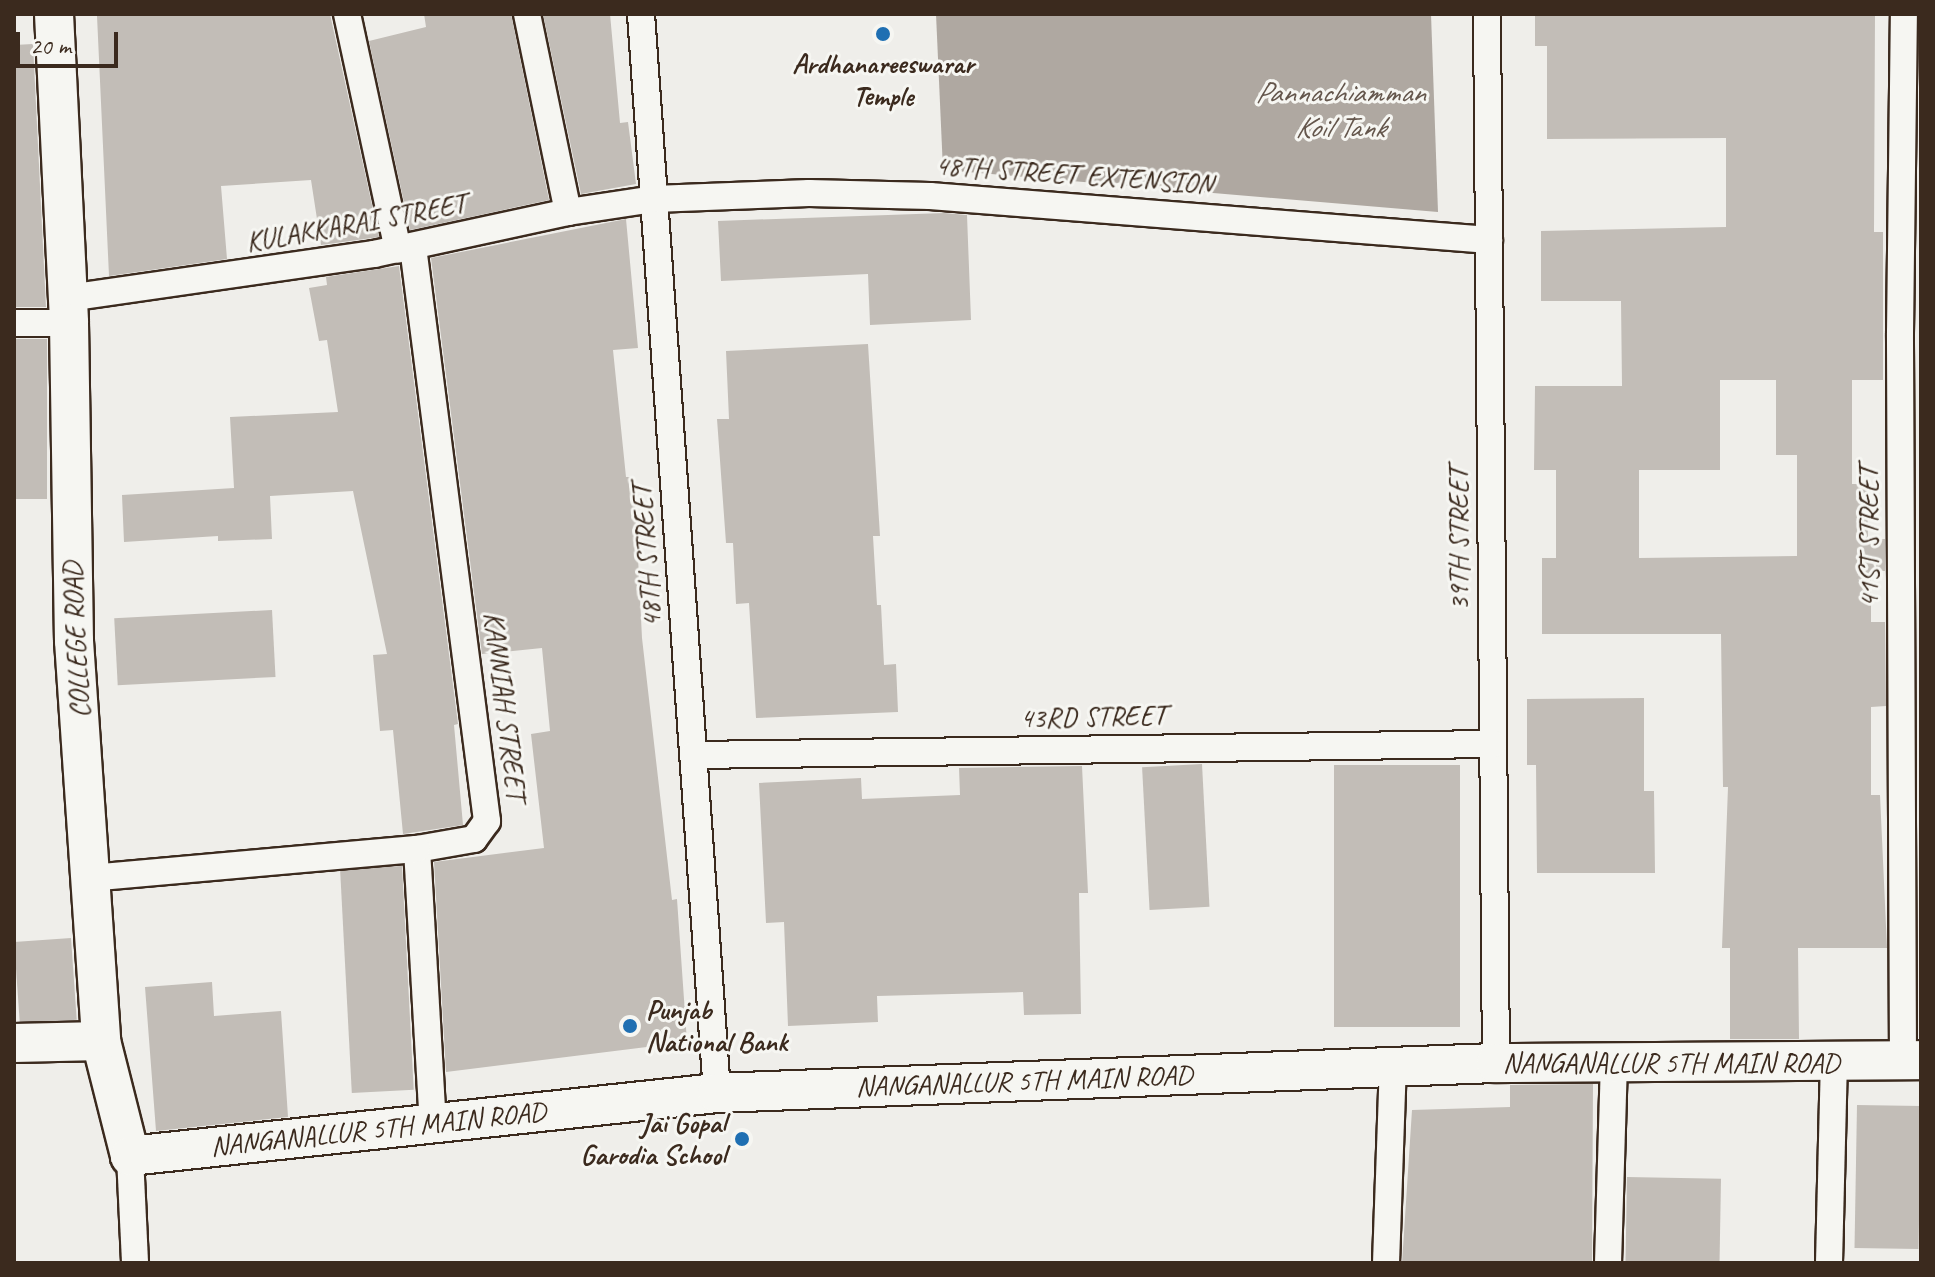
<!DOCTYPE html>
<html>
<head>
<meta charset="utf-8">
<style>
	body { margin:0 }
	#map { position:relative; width:1935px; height:1277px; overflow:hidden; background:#efeeea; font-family:Caveat,sans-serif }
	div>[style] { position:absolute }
	.water>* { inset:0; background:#afa8a1 }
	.building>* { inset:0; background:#c2bdb7; transform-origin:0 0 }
	.roads { filter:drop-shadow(2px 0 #3b2a1e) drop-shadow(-2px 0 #3b2a1e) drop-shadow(0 2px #3b2a1e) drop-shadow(0 -2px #3b2a1e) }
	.street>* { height:26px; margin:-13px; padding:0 13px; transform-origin:13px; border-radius:13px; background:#f6f6f2 }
	.secondary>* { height:38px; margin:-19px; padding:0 19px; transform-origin:19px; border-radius:19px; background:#f6f6f2 }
	.dots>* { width:22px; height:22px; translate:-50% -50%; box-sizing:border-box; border:4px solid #f6f6f2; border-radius:50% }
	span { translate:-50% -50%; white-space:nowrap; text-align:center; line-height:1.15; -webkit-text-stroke:6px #f6f6f2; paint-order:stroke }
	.poi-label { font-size:28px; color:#3b2a1e; font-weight:700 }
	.left { translate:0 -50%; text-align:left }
	.right { translate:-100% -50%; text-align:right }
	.street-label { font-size:28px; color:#3b2a1e }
	.water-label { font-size:30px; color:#64564c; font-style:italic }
	.frame { position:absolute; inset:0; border:16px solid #3b2a1e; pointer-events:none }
	.scale { position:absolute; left:16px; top:32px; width:102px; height:36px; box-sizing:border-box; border:4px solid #3b2a1e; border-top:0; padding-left:10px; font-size:24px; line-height:28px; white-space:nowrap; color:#3b2a1e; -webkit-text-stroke:6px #f6f6f2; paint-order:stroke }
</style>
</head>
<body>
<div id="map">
	<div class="water">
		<div style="clip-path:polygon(936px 14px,1431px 14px,1438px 212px,943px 170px)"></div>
	</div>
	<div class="building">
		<div style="clip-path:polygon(330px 14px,379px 237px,321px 245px,311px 180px,221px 186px,227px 259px,109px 276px,97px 16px)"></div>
		<div style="clip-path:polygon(424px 14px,511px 14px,549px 200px,410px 230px,369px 41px,426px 27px)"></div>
		<div style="clip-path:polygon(543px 14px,610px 14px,620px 123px,628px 122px,636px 184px,581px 194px)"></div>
		<div style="clip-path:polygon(evenodd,1535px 14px,1875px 14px,1874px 232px,1883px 232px,1883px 380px,1852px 380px,1852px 484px,1867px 484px,1868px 539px,1885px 539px,1885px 571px,1871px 571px,1871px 622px,1885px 622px,1886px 706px,1871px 707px,1871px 795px,1880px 795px,1887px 948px,1798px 948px,1799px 1039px,1730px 1039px,1730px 948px,1722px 948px,1728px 787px,1723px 787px,1721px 634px,1542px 634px,1542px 558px,1556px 558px,1556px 470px,1534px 470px,1535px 386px,1622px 386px,1621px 301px,1541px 301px,1541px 231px,1726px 227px,1726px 138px,1547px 139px,1547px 46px,1535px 46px,1535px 14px,1720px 380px,1776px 380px,1776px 455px,1797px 455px,1797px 556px,1639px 558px,1639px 470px,1720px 470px,1720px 380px)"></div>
		<div style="clip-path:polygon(33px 44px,46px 307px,14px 307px,14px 45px)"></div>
		<div style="clip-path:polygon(944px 213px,967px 215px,971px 320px,870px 325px,868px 274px,721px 281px,718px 221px)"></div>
		<div style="clip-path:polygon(626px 219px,638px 348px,613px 350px,626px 477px,634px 477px,642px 638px,672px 900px,677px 899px,687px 1042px,446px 1072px,434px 862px,544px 848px,531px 734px,550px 731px,542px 648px,482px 654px,431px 258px)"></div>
		<div style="clip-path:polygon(399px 266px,458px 724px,454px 725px,463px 825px,403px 834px,393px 730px,380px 731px,373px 655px,387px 654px,353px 491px,270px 496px,272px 539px,218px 541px,218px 536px,124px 542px,122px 495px,234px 488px,230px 417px,338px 412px,327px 340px,319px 341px,309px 288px,327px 285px,326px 277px)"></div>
		<div style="left:14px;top:339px;width:33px;height:160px"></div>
		<div style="clip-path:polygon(868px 344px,880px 536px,873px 536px,877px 605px,881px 605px,884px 665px,896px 664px,898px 712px,756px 718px,749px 603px,736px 604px,733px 543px,726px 543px,717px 419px,729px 419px,726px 351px)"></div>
		<div style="left:272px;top:610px;width:67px;height:158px;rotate:87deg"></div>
		<div style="clip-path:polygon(1644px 698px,1644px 791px,1654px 791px,1655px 873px,1537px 873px,1536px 765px,1527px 765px,1527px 699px)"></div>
		<div style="left:1202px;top:764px;width:143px;height:60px;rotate:87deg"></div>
		<div style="left:1460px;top:765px;width:262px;height:126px;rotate:90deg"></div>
		<div style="clip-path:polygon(1082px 766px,1088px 893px,1079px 893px,1081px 1014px,1024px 1015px,1023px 992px,877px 996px,878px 1022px,788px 1026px,784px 922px,766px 923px,759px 783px,861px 778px,862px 799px,960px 795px,959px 768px)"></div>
		<div style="left:402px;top:866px;width:224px;height:62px;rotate:87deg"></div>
		<div style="left:71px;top:938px;width:82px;height:57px;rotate:86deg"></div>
		<div style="clip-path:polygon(212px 982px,214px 1016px,281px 1011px,288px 1117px,156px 1131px,145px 987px)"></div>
		<div style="clip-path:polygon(1593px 1084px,1592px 1263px,1402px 1263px,1412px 1110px,1510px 1107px,1510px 1085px)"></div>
		<div style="left:1857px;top:1105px;width:64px;height:143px;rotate:1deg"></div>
		<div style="left:1627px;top:1177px;width:94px;height:86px;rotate:1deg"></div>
	</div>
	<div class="roads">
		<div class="street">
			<div style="left:347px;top:14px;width:241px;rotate:77.8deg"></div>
			<div style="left:527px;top:14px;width:202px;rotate:78.3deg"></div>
			<div style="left:641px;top:14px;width:1082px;rotate:85.97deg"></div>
			<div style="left:1487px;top:14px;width:1049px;rotate:89.51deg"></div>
			<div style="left:413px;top:247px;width:579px;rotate:82.65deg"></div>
			<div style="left:487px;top:821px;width:22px;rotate:126deg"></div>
			<div style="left:474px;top:839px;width:58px;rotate:170deg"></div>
			<div style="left:417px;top:849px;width:274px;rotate:86.7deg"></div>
			<div style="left:68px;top:298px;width:309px;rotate:-8.2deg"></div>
			<div style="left:374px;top:254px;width:198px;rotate:-12.2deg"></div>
			<div style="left:568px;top:212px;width:87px;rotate:-8.6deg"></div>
			<div style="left:654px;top:199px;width:155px;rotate:-2.2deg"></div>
			<div style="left:809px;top:193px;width:121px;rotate:1.4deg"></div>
			<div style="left:930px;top:196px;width:561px;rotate:4.5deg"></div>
			<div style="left:14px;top:323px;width:55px"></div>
			<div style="left:693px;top:755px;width:800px;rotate:-0.79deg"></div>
			<div style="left:90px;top:878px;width:328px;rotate:-5.1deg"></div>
			<div style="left:1903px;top:1059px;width:726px;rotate:-90.24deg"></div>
			<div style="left:1900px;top:333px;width:319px;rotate:-89.3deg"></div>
			<div style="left:130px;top:1156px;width:107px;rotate:87.3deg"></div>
			<div style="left:1386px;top:1263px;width:196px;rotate:-88deg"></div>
			<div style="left:1608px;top:1263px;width:201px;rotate:-88.3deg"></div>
			<div style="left:1829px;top:1263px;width:200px;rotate:-88.6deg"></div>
		</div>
		<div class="secondary">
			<div style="left:54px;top:14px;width:309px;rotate:87.2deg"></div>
			<div style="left:69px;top:323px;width:318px;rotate:89.1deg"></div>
			<div style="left:74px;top:641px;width:401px;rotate:86.1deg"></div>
			<div style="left:101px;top:1041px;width:119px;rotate:75.8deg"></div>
			<div style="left:130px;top:1156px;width:590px;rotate:-6.13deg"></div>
			<div style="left:717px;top:1093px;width:780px;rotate:-2.21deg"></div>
			<div style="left:1496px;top:1063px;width:425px;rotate:-0.4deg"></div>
			<div style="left:14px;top:1043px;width:87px;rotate:-1.3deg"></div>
		</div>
	</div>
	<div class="dots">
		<div style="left:883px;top:34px;background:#1f6fb2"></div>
		<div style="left:630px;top:1026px;background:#1f6fb2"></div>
		<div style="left:742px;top:1139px;background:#1f6fb2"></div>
	</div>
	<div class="poi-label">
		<span style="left:883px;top:80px">Ardhanareeswarar<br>Temple</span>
		<span class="left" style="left:646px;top:1026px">Punjab<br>National Bank</span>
		<span class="right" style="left:726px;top:1139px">Jai Gopal<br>Garodia School</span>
	</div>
	<div class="street-label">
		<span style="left:1074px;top:175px;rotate:4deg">48TH STREET EXTENSION</span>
		<span style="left:356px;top:223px;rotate:-10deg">KULAKKARAI STREET</span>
		<span style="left:1869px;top:537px;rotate:-90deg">41ST STREET</span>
		<span style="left:1459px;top:539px;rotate:-90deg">39TH STREET</span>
		<span style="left:647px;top:556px;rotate:-94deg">48TH STREET</span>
		<span style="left:76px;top:640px;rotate:-93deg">COLLEGE ROAD</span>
		<span style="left:505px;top:706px;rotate:83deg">KANNIAH STREET</span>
		<span style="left:1093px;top:717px;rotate:-1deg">43RD STREET</span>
		<span style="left:1671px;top:1063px">NANGANALLUR 5TH MAIN ROAD</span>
		<span style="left:1024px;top:1081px;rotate:-2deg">NANGANALLUR 5TH MAIN ROAD</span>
		<span style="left:378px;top:1129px;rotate:-6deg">NANGANALLUR 5TH MAIN ROAD</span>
	</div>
	<div class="water-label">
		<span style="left:1340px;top:109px">Pannachiamman<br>Koil Tank</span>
	</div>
	<div class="frame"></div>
	<div class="scale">20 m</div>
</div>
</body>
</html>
